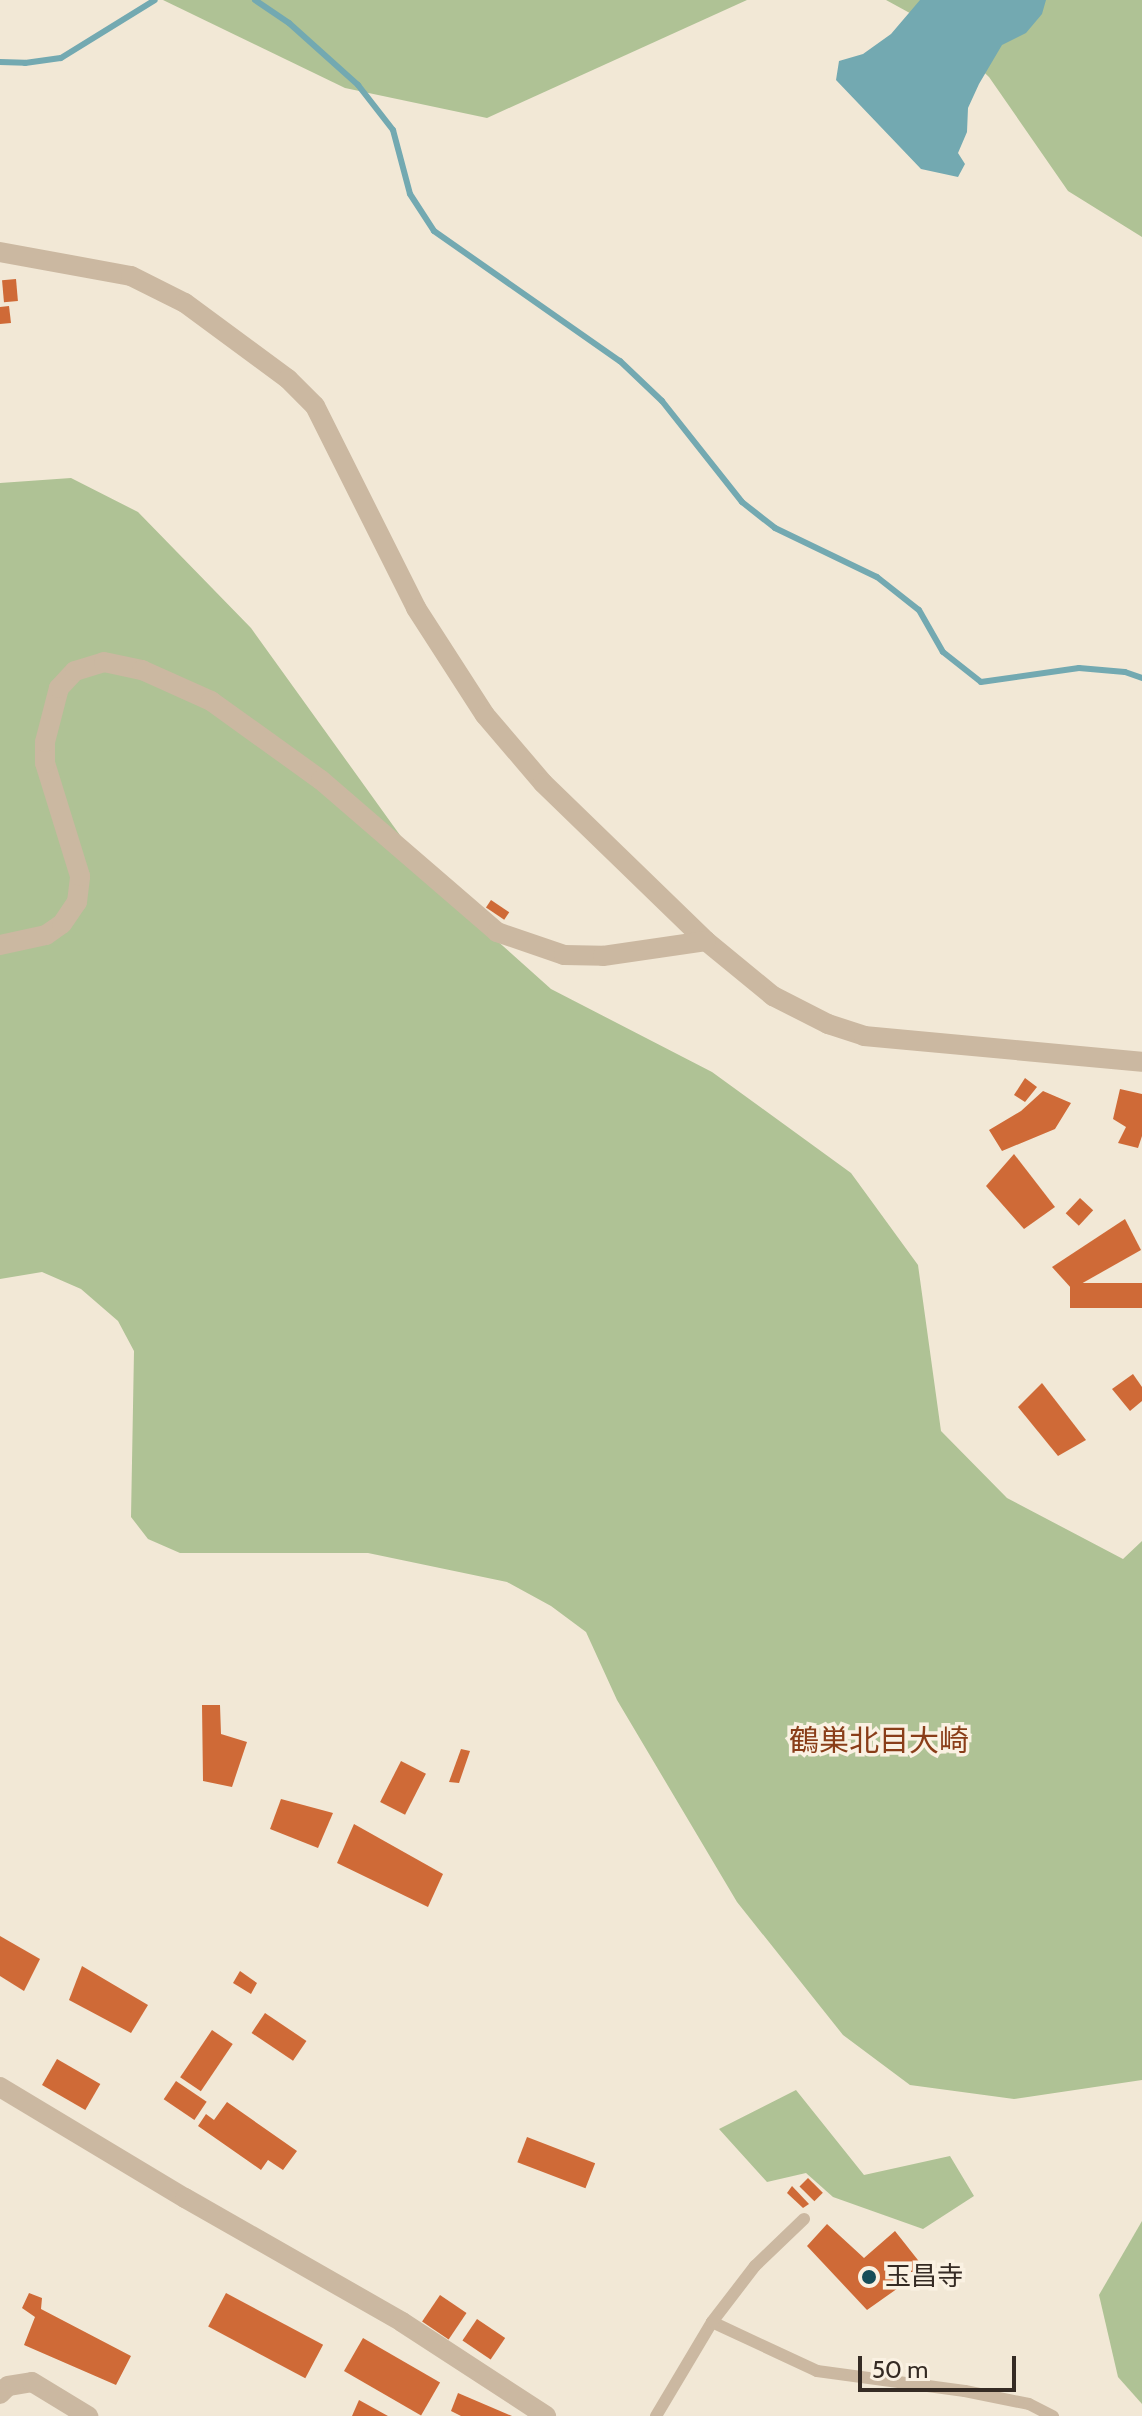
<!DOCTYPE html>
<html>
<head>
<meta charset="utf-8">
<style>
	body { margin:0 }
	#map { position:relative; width:1142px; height:2416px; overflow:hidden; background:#f2e8d6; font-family:Cabin,"Noto Sans JP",sans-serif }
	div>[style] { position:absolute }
	.green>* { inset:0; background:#afc295 }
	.water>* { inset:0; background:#73a9b1 }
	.stream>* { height:6px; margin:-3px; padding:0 3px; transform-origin:3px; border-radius:3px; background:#73a9b1 }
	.building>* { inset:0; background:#cf6a37; transform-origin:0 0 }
	.lane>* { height:12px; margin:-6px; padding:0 6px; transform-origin:6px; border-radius:6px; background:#cbb8a1 }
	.street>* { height:20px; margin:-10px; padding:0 10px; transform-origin:10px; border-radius:10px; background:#cbb8a1 }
	.dots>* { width:22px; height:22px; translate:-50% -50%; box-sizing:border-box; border:4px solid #faf1e2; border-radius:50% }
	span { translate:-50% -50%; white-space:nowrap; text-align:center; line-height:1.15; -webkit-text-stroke:7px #faf1e2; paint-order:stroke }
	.poi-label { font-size:26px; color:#352b24 }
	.left { translate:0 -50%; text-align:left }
	.quarter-label { font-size:30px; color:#893d18 }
	.scale { position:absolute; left:858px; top:2356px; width:158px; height:36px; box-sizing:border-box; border:4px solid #352b24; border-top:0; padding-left:10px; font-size:24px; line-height:28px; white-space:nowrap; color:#352b24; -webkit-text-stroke:6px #faf1e2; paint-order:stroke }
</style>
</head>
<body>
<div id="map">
	<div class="green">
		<div style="clip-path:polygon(163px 0,747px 0,487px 118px,345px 88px)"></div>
		<div style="clip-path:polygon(886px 0,1142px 0,1142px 237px,1068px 191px,989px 77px,939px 29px)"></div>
		<div style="clip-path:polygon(71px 478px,138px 512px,251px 628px,438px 888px,551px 989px,712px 1072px,851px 1173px,918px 1265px,941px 1431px,1007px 1498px,1123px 1559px,1142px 1541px,1142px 2080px,1014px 2099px,910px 2085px,843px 2035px,737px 1902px,617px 1700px,586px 1632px,551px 1606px,507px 1582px,368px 1553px,180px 1553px,148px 1539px,131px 1517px,134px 1351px,118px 1321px,81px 1289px,42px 1272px,0 1279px,0 483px)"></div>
		<div style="clip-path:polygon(796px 2090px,864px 2175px,950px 2156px,974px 2196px,923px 2229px,833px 2197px,806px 2173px,767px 2182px,719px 2129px)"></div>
		<div style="clip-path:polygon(1142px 2221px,1142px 2404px,1118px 2377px,1099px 2295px)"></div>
	</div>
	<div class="water">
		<div style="clip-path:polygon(920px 0,1046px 0,1042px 14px,1026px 33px,1002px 45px,979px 84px,968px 108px,967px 132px,958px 153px,965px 164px,958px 177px,921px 169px,836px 80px,839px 61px,863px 54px,891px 34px)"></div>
	</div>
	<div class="stream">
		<div style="left:255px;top:0;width:41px;rotate:34.1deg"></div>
		<div style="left:289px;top:23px;width:93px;rotate:41.9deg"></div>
		<div style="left:358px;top:85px;width:57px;rotate:52.1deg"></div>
		<div style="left:393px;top:130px;width:66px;rotate:75.1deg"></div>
		<div style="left:410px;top:194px;width:44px;rotate:57deg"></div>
		<div style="left:434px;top:231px;width:227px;rotate:35deg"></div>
		<div style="left:620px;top:361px;width:58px;rotate:43.6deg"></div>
		<div style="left:662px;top:401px;width:129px;rotate:51.6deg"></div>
		<div style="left:742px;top:502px;width:42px;rotate:38.2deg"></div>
		<div style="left:775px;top:528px;width:113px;rotate:25.7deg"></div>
		<div style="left:877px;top:577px;width:53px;rotate:38.2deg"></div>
		<div style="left:919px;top:610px;width:48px;rotate:60.3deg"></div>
		<div style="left:943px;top:652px;width:48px;rotate:38.3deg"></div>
		<div style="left:981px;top:682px;width:99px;rotate:-8.1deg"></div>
		<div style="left:1079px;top:668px;width:46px;rotate:5deg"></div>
		<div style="left:1125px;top:672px;width:18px;rotate:19deg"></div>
		<div style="left:0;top:62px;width:25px;rotate:2deg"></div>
		<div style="left:25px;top:63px;width:36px;rotate:-8deg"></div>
		<div style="left:61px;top:58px;width:110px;rotate:-31.7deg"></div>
	</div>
	<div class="building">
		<div style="left:16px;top:279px;width:22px;height:14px;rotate:85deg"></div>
		<div style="clip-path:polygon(9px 306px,11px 323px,0 324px,0 307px)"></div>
		<div style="left:491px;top:900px;width:22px;height:9px;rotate:34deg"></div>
		<div style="clip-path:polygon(1025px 1078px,1037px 1087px,1025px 1102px,1014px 1095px)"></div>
		<div style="clip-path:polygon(1120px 1089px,1142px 1094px,1142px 1136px,1138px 1148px,1118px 1143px,1126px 1127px,1113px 1119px)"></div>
		<div style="clip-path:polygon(1043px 1091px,1071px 1103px,1055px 1129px,1002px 1151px,989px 1130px,1021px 1111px)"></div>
		<div style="clip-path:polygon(1014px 1154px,1055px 1207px,1024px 1229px,986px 1186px)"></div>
		<div style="left:1080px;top:1198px;width:18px;height:21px;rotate:43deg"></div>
		<div style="clip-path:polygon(1125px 1219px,1141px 1250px,1072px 1289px,1052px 1267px)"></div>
		<div style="left:1142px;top:1283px;width:25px;height:72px;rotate:90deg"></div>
		<div style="clip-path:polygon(1133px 1374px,1142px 1387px,1142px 1401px,1130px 1411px,1112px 1389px)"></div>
		<div style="clip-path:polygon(1042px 1383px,1086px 1440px,1058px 1456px,1018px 1407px)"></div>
		<div style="clip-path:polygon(202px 1705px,220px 1705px,221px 1734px,247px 1742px,232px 1787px,203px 1781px)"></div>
		<div style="clip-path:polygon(461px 1749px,470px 1751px,459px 1783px,449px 1782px)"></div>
		<div style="left:401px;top:1761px;width:28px;height:46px;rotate:27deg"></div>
		<div style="clip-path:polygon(281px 1799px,333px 1813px,318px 1848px,270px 1829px)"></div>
		<div style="clip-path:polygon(354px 1824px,443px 1874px,428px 1907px,337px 1863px)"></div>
		<div style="clip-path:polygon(0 1936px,40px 1959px,24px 1991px,0 1976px)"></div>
		<div style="clip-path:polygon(82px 1966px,148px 2005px,131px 2033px,69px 2000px)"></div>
		<div style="clip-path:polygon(240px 1971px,257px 1983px,251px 1994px,233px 1983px)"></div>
		<div style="left:265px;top:2013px;width:50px;height:24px;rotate:34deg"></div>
		<div style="left:212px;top:2030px;width:25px;height:57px;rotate:34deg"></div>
		<div style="left:57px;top:2059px;width:50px;height:30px;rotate:30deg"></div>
		<div style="left:176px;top:2081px;width:37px;height:22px;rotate:34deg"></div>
		<div style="clip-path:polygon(227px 2102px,297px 2151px,283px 2170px,268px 2160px,261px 2170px,198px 2126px,206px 2114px,214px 2120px)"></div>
		<div style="left:527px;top:2137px;width:73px;height:27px;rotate:21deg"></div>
		<div style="left:808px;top:2178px;width:21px;height:12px;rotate:45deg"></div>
		<div style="clip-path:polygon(792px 2186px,809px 2204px,803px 2208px,787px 2193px)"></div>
		<div style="clip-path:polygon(827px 2224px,864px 2258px,895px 2231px,925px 2269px,867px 2310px,807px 2246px)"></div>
		<div style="clip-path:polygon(29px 2293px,42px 2298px,41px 2309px,131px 2356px,116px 2385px,24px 2345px,35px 2317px,22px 2308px)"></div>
		<div style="left:226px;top:2293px;width:110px;height:38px;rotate:28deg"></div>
		<div style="left:440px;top:2295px;width:32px;height:32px;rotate:34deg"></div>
		<div style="left:477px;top:2319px;width:34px;height:26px;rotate:34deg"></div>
		<div style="left:363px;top:2338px;width:89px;height:38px;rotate:30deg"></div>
		<div style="clip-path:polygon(458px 2393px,512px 2416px,461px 2416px,451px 2411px)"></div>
		<div style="clip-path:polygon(359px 2400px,388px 2416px,352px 2416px)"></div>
	</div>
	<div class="lane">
		<div style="left:712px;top:2322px;width:116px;rotate:25deg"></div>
		<div style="left:817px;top:2371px;width:149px;rotate:7.7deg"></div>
		<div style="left:965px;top:2391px;width:65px;rotate:11.5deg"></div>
		<div style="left:1029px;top:2404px;width:27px;rotate:27deg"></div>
		<div style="left:656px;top:2416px;width:109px;rotate:-59.2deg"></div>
		<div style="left:712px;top:2322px;width:71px;rotate:-52.5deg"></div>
		<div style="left:755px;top:2266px;width:68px;rotate:-43.8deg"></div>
	</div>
	<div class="street">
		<div style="left:0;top:252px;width:133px;rotate:10.4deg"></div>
		<div style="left:131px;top:276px;width:60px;rotate:26.6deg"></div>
		<div style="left:185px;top:303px;width:128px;rotate:36.4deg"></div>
		<div style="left:288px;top:379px;width:38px;rotate:45deg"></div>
		<div style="left:315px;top:406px;width:226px;rotate:63.4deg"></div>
		<div style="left:416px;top:608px;width:127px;rotate:57.2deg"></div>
		<div style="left:485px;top:715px;width:89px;rotate:49.5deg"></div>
		<div style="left:543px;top:783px;width:227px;rotate:44.1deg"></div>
		<div style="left:706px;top:941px;width:87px;rotate:39.4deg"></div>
		<div style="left:773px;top:996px;width:62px;rotate:27deg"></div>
		<div style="left:828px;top:1024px;width:38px;rotate:18deg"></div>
		<div style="left:864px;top:1036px;width:279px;rotate:5.3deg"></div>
		<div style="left:0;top:945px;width:47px;rotate:-12.3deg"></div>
		<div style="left:46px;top:935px;width:19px;rotate:-35deg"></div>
		<div style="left:62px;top:924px;width:27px;rotate:-56deg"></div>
		<div style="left:77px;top:902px;width:26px;rotate:-83deg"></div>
		<div style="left:80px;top:876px;width:118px;rotate:-107.2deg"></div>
		<div style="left:45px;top:763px;width:21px;rotate:-90deg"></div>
		<div style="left:45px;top:742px;width:56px;rotate:-75.5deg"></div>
		<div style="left:59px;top:688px;width:23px;rotate:-47deg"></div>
		<div style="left:75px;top:671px;width:30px;rotate:-17deg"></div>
		<div style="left:104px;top:662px;width:39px;rotate:12deg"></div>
		<div style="left:142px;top:670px;width:76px;rotate:24.2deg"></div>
		<div style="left:211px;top:701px;width:135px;rotate:35.7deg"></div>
		<div style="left:321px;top:780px;width:233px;rotate:40.8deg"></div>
		<div style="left:497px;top:932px;width:71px;rotate:18.9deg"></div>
		<div style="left:564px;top:955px;width:39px;rotate:1deg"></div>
		<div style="left:603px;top:956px;width:104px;rotate:-8.3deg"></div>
		<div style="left:0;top:2087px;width:216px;rotate:31deg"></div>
		<div style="left:185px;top:2198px;width:250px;rotate:29.7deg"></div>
		<div style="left:402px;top:2322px;width:172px;rotate:33.1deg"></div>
		<div style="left:0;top:2394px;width:11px;rotate:-45deg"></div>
		<div style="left:8px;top:2386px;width:24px;rotate:-9deg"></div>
		<div style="left:32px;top:2382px;width:66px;rotate:31.3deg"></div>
	</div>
	<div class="dots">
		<div style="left:869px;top:2277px;background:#174e59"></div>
	</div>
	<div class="poi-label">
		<span class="left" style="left:885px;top:2277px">玉昌寺</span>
	</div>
	<div class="quarter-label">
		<span style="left:879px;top:1741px">鶴巣北目大崎</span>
	</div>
	<div class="scale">50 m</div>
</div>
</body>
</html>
